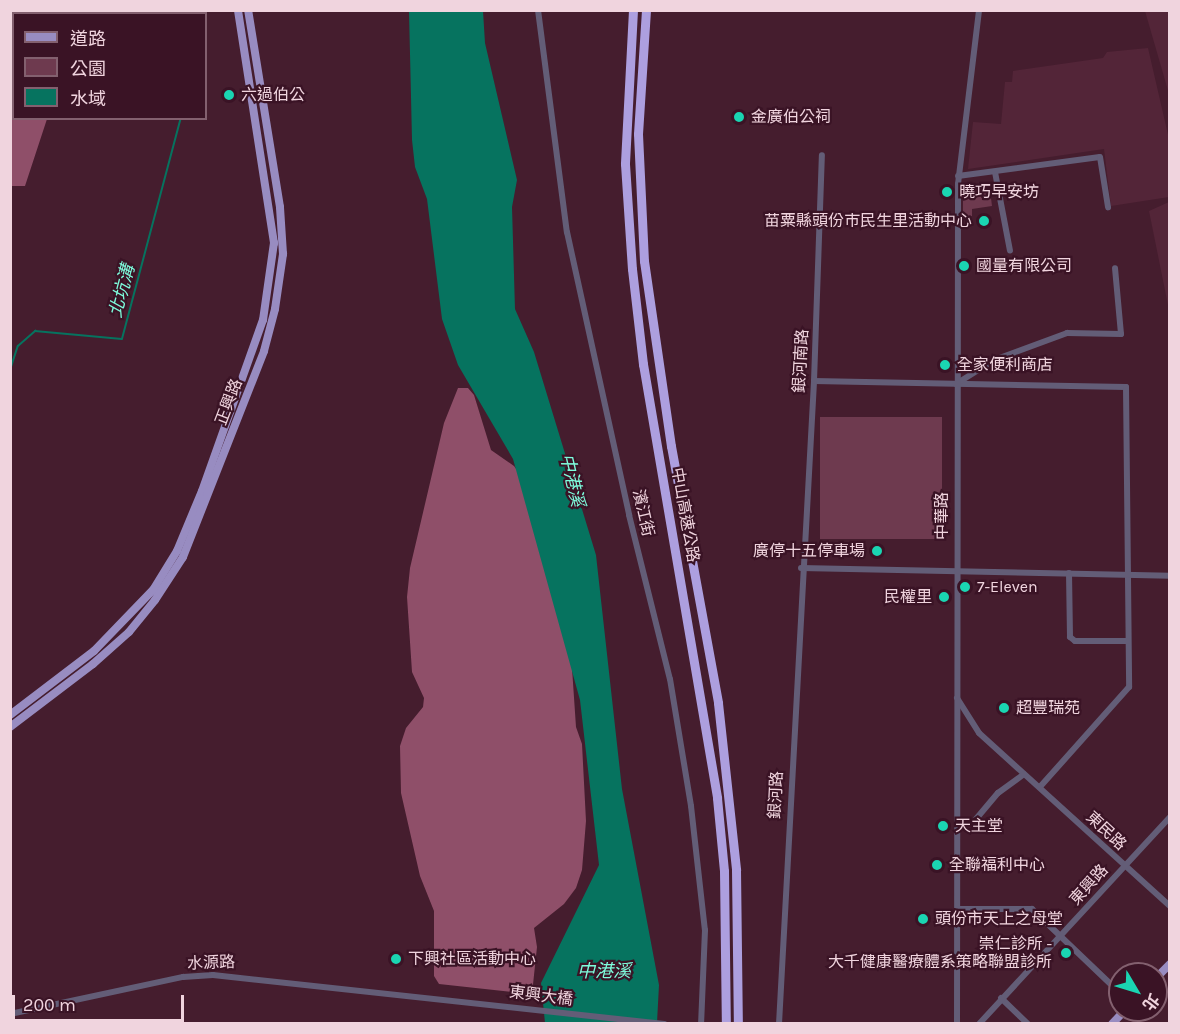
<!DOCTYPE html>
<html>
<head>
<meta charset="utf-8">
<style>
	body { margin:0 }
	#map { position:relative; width:1180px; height:1034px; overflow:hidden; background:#451d2e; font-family:Karla,"Noto Sans TC",sans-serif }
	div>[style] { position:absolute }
	.built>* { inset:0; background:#532538 }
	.green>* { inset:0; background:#6e3a4f; transform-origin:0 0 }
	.forest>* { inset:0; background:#8f4f69 }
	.water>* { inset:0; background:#06735f }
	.stream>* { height:1.5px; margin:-0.75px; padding:0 0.75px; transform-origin:0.75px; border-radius:0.75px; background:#06735f }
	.minor>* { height:6px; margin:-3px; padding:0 3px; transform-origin:3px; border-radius:3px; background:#635d77 }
	.major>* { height:8px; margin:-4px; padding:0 4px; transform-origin:4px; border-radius:4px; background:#988cc1 }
	.highway>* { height:9px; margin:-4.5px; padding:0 4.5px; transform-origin:4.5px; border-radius:4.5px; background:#ad9fdf }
	.dots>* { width:16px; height:16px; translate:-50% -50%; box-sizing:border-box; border:3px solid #3a1325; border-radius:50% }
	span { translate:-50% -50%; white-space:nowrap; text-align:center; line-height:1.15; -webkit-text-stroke:4.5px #3a1325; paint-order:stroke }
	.poi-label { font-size:16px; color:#f0d4de }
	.left { translate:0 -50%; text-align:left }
	.right { translate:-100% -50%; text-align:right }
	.street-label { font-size:16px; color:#f0d4de }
	.water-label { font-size:18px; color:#7efcdc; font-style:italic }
	.frame { position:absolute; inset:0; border:12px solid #f0d4de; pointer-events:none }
	.legend { position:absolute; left:12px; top:12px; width:195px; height:108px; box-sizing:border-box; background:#3a1325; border:2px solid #83606f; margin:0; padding:8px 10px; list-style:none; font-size:18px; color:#f0d4de }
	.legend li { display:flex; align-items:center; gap:12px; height:30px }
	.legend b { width:30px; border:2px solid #83606f }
	.north { position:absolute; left:1108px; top:962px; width:60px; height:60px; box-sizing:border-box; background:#3a1325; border:2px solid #83606f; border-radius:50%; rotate:128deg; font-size:16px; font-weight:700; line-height:24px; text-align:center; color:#f0d4de }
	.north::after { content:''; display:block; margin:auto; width:21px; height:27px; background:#1ad5b2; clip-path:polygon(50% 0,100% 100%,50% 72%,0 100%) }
	.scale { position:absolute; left:12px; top:995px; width:172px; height:27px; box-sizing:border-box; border:3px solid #f0d4de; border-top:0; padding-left:8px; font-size:18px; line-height:21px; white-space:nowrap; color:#f0d4de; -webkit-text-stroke:4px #3a1325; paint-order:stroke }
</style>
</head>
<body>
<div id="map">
	<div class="built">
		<div style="clip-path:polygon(1145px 11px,1169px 11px,1169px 94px)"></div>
		<div style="clip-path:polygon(1148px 48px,1169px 139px,1169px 197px,1111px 206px,1104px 149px,968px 169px,973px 122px,1001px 124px,1005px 82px,1012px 82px,1013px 71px,1103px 58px,1107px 52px)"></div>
		<div style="clip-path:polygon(1169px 202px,1169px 310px,1149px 211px)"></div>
	</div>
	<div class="green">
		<div style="clip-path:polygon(989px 182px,992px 206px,972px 209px,972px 216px,963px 217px,963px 188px)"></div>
		<div style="left:820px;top:417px;width:122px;height:122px"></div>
	</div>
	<div class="forest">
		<div style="clip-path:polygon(11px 10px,36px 11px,14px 14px,14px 118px,47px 119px,25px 186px,11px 186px)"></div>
		<div style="clip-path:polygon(458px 388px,468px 388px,474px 395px,491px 450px,514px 466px,525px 481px,572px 668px,576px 727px,582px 744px,586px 821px,582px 870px,576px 888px,564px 904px,534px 928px,537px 947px,532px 994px,439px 984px,434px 976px,434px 911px,420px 876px,401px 793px,400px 746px,406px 728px,423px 707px,424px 698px,412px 672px,407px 597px,410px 568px,444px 423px)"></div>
	</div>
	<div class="water">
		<div style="clip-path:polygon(409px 11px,483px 11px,485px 43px,517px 180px,512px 207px,515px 309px,534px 352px,596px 555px,622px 789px,659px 985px,657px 1023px,545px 1023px,541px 983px,599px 865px,580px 700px,513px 459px,458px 365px,442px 319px,427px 199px,415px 167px,412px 140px)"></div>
	</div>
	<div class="stream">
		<div style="left:168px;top:10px;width:4px;rotate:76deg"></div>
		<div style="left:10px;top:370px;width:25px;rotate:-72deg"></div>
		<div style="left:18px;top:346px;width:23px;rotate:-41deg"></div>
		<div style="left:35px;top:331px;width:87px;rotate:5.3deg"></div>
		<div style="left:122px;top:339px;width:229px;rotate:-75.1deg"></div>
	</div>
	<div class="minor">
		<div style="left:538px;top:10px;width:224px;rotate:82.6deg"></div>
		<div style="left:567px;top:232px;width:290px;rotate:77.6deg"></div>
		<div style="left:629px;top:515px;width:169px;rotate:76deg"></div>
		<div style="left:670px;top:679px;width:129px;rotate:80.6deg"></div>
		<div style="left:691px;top:806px;width:125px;rotate:83.6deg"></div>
		<div style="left:705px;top:930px;width:94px;rotate:92.4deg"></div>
		<div style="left:995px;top:172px;width:80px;rotate:79.2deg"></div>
		<div style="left:958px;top:176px;width:143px;rotate:-7.6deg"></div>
		<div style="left:1100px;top:157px;width:51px;rotate:80.9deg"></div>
		<div style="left:814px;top:381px;width:312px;rotate:1.1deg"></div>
		<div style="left:1126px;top:387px;width:300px;rotate:89.4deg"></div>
		<div style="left:1129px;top:687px;width:134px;rotate:131.7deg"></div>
		<div style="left:956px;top:384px;width:45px;rotate:-32.3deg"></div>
		<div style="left:994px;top:360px;width:78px;rotate:-20.3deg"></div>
		<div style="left:1067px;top:333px;width:54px;rotate:1.1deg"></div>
		<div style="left:1121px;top:334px;width:66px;rotate:-95.2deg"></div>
		<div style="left:801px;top:568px;width:369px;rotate:1.2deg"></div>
		<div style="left:1069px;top:573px;width:64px;rotate:89.1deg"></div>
		<div style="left:1070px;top:637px;width:6px;rotate:39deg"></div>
		<div style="left:1075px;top:641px;width:52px"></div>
		<div style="left:957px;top:698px;width:41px;rotate:57.8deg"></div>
		<div style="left:979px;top:733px;width:258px;rotate:42.2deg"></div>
		<div style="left:976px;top:819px;width:34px;rotate:-50deg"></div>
		<div style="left:998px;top:793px;width:32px;rotate:-36deg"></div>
		<div style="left:957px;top:909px;width:75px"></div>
		<div style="left:1032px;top:909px;width:122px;rotate:43.7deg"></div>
		<div style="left:1001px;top:998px;width:37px;rotate:44deg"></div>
		<div style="left:10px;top:1014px;width:177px;rotate:-12.1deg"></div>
		<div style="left:183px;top:977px;width:30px;rotate:-4deg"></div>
		<div style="left:213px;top:975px;width:454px;rotate:6.2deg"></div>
		<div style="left:779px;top:1024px;width:644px;rotate:-86.88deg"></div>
		<div style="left:814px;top:381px;width:226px;rotate:-88deg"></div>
		<div style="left:957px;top:1024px;width:840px;rotate:-89.93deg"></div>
		<div style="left:958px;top:184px;width:175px;rotate:-83.1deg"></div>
		<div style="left:979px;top:1024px;width:282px;rotate:-47.3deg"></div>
	</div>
	<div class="major">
		<div style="left:10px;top:715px;width:106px;rotate:-37.3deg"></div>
		<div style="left:94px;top:651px;width:85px;rotate:-46deg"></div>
		<div style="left:153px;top:590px;width:46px;rotate:-58.4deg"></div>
		<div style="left:177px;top:551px;width:65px;rotate:-67.4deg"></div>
		<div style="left:202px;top:491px;width:182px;rotate:-70.4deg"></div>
		<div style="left:263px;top:320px;width:78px;rotate:-81.9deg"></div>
		<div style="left:274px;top:243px;width:236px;rotate:-98.8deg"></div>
		<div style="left:10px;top:727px;width:104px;rotate:-37.2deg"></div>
		<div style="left:93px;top:664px;width:48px;rotate:-41.6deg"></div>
		<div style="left:129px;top:632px;width:41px;rotate:-50.9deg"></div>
		<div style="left:155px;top:600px;width:51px;rotate:-56.9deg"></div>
		<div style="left:183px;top:557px;width:221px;rotate:-68.5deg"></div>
		<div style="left:264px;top:351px;width:43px;rotate:-75.3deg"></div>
		<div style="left:275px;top:309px;width:56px;rotate:-81.7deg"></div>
		<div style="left:283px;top:254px;width:47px;rotate:-93.7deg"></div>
		<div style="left:280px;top:207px;width:200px;rotate:-99.2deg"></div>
		<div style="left:1156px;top:978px;width:20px;rotate:-45deg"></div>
		<div style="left:1112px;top:1024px;width:19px;rotate:-47deg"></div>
	</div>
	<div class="highway">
		<div style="left:633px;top:10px;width:154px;rotate:93deg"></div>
		<div style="left:625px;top:164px;width:105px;rotate:86.2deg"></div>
		<div style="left:632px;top:269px;width:96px;rotate:83.4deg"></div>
		<div style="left:643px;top:364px;width:440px;rotate:80.3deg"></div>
		<div style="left:717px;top:798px;width:73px;rotate:84.5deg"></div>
		<div style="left:724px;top:871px;width:153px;rotate:89.3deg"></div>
		<div style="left:646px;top:10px;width:124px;rotate:93.7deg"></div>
		<div style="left:638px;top:134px;width:127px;rotate:87.3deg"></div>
		<div style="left:644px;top:261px;width:187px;rotate:81.7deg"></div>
		<div style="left:671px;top:446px;width:261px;rotate:79.6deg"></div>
		<div style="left:718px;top:703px;width:168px;rotate:83.8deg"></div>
		<div style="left:736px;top:870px;width:154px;rotate:89.3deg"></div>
	</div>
	<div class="dots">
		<div style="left:229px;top:95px;background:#1ad5b2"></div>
		<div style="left:739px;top:117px;background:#1ad5b2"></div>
		<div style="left:947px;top:192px;background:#1ad5b2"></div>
		<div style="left:984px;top:221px;background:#1ad5b2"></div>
		<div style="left:964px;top:266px;background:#1ad5b2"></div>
		<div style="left:945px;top:365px;background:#1ad5b2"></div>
		<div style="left:877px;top:551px;background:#1ad5b2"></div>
		<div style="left:965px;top:587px;background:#1ad5b2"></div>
		<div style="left:944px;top:597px;background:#1ad5b2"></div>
		<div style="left:1004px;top:708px;background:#1ad5b2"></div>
		<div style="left:943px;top:826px;background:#1ad5b2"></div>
		<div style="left:937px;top:865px;background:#1ad5b2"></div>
		<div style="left:923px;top:919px;background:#1ad5b2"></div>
		<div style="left:1066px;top:953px;background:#1ad5b2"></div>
		<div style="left:396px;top:959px;background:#1ad5b2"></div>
	</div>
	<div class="poi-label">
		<span class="left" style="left:241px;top:95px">六過伯公</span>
		<span class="left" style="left:751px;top:117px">金廣伯公祠</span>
		<span class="left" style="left:959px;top:192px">曉巧早安坊</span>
		<span class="right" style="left:972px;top:221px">苗粟縣頭份巿民生里活動中心</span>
		<span class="left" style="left:976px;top:266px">國量有限公司</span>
		<span class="left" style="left:957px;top:365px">全家便利商店</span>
		<span class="right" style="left:865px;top:551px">廣停十五停車場</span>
		<span class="left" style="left:977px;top:587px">7-Eleven</span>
		<span class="right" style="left:932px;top:597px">民權里</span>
		<span class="left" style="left:1016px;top:708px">超豐瑞苑</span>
		<span class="left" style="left:955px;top:826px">天主堂</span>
		<span class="left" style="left:949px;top:865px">全聯福利中心</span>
		<span class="left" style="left:935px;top:919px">頭份市天上之母堂</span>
		<span class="right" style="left:1052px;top:953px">崇仁診所 -<br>大千健康醫療體系策略聯盟診所</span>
		<span class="left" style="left:408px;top:959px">下興社區活動中心</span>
	</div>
	<div class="street-label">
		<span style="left:801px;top:361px;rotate:-87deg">銀河南路</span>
		<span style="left:229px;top:402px;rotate:-69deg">正興路</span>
		<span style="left:643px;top:513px;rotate:77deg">濱江街</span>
		<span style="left:685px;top:515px;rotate:80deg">中山高速公路</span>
		<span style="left:942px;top:516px;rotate:-90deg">中華路</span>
		<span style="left:776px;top:795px;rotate:-87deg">銀河路</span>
		<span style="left:1106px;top:831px;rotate:43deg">東民路</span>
		<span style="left:1089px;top:885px;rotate:-48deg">東興路</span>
		<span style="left:211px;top:963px;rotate:-2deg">水源路</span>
		<span style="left:541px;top:996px;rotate:7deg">東興大橋</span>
	</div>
	<div class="water-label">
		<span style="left:122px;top:291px;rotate:-75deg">北坑溝</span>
		<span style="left:572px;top:480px;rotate:77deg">中港溪</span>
		<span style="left:604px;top:971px">中港溪</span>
	</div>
	<div class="frame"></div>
	<ul class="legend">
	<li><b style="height:8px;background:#988cc1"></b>道路</li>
	<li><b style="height:16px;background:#6e3a4f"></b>公園</li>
	<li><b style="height:16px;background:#06735f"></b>水域</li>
	</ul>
	<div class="north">北</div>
	<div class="scale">200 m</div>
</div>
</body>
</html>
